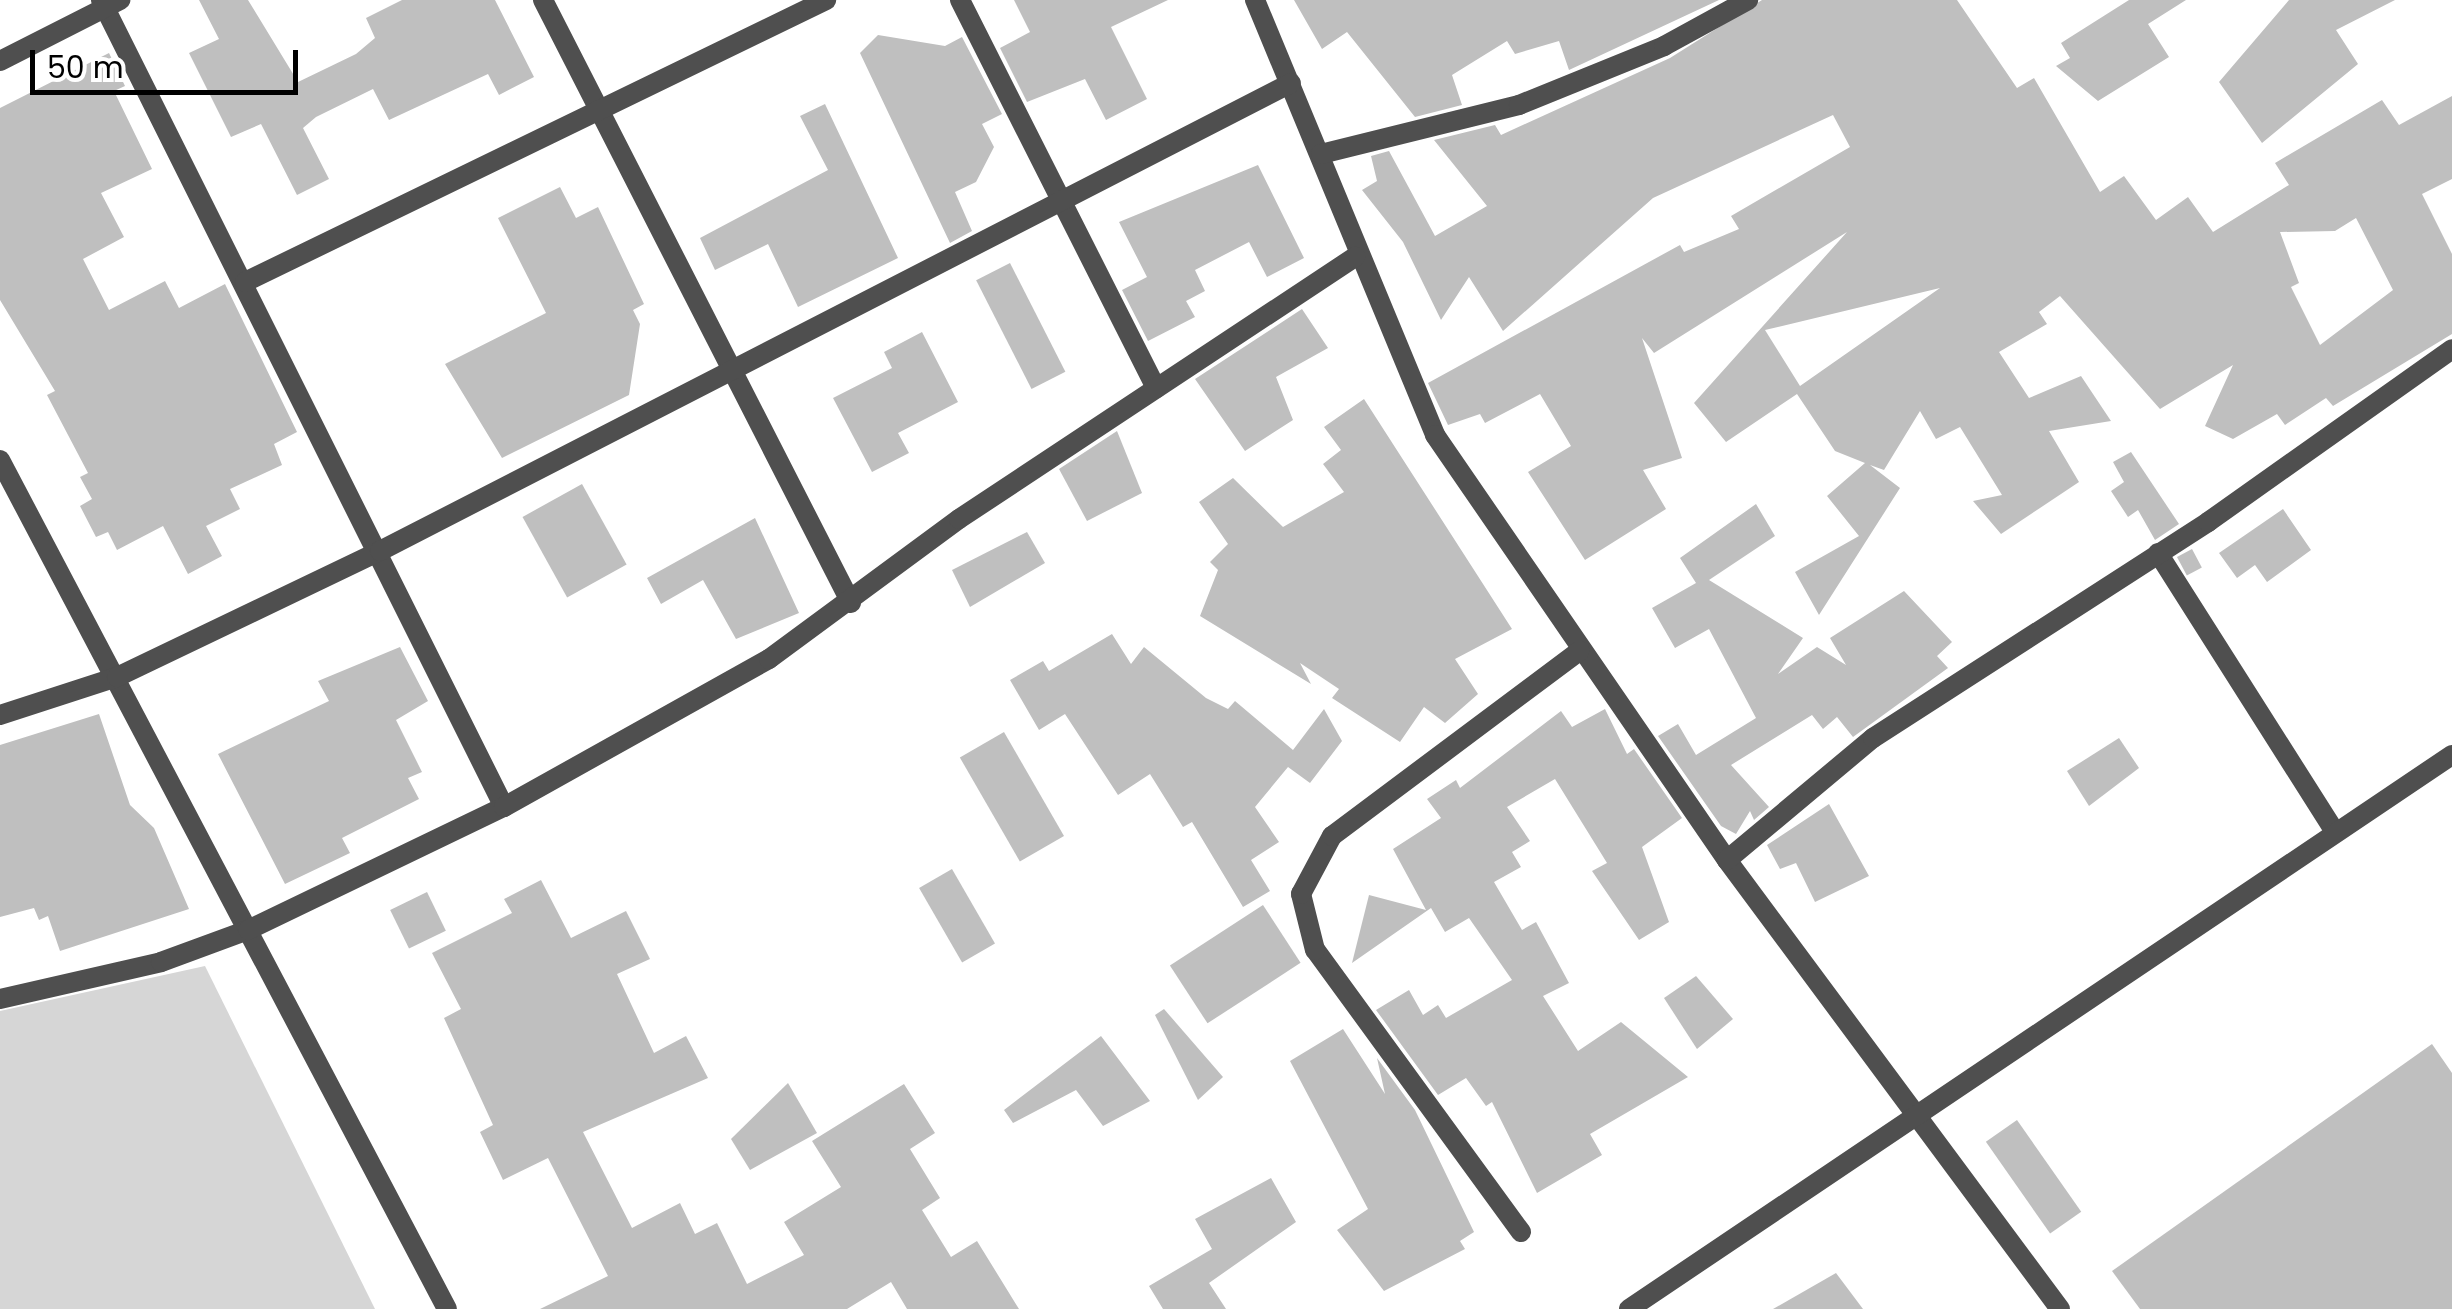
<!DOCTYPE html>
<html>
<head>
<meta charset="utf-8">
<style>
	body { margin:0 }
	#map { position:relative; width:2452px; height:1309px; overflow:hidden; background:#fff; font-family:Poppins,sans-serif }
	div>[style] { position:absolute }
	.green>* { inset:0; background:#d6d6d6 }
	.building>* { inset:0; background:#bfbfbf; transform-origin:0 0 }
	.minor>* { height:20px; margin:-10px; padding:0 10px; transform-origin:10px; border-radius:10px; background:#4f4f4f }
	span { translate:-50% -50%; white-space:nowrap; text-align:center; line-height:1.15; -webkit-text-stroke:9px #fff; paint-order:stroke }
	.scale { position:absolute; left:30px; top:50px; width:268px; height:45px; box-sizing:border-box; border:5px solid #000; border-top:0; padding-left:12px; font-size:30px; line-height:35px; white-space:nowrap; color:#000; -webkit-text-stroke:8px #fff; paint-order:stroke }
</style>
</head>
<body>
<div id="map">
	<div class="green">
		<div style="clip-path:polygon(205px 966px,375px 1309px,0 1309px,0 1011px)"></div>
	</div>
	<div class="building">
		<div style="clip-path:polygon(199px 0,248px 0,298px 82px,356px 54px,375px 38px,366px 18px,402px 0,495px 0,534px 77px,499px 95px,488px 74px,389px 120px,373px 89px,316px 117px,303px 128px,329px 179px,297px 195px,261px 124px,231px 137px,189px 53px,219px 39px)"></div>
		<div style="clip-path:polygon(1014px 0,1168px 0,1111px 27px,1147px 99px,1106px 120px,1085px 79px,1027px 102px,1000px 48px,1030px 32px)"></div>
		<div style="clip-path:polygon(1294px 0,1719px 0,1569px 70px,1559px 41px,1515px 54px,1507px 41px,1452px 75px,1462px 105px,1415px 117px,1347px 32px,1322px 49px)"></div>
		<div style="clip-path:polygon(evenodd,1762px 0,1957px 0,2017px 88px,2034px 78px,2100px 192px,2124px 176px,2156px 220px,2188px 197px,2213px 232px,2289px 185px,2275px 163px,2382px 100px,2399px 125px,2452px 96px,2452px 179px,2422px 194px,2452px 254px,2452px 334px,2333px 406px,2326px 398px,2285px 425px,2277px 414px,2233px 439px,2205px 426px,2233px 365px,2160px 409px,2060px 296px,2039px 312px,2047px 324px,1999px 352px,2029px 398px,2081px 376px,2111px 421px,2049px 431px,2079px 482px,2001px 534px,1973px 501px,2002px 495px,1960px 427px,1936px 439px,1920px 411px,1884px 470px,1870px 465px,1900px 488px,1819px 615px,1795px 572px,1859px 536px,1827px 496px,1865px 463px,1835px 451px,1797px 394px,1726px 442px,1694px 403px,1847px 232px,1654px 353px,1642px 338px,1682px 458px,1643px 470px,1666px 509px,1585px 560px,1528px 472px,1571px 446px,1540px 394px,1485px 423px,1480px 414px,1448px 425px,1428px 383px,1680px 245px,1684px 252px,1739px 229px,1731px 216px,1850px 147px,1833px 115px,1653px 198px,1503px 331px,1469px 277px,1441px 320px,1403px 242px,1362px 190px,1377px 181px,1371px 156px,1389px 151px,1435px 236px,1487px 206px,1434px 140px,1495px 125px,1501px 135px,1670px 58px,1762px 0,2356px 218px,2393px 290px,2320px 345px,2291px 287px,2299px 283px,2280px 232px,2335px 231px,2356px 218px,1762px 0,1940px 288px,1800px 386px,1765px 330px,1940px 288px)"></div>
		<div style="clip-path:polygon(2129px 0,2186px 0,2148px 24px,2169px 57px,2098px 101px,2056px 66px,2070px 58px,2061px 43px)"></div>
		<div style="clip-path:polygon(2289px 0,2395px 0,2336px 30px,2358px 64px,2262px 143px,2219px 82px)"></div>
		<div style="clip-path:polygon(878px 35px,945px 46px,962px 37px,1002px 114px,982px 124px,994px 147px,976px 182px,955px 192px,972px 231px,950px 243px,860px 53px)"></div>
		<div style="clip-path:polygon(109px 53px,125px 86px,114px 91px,152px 169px,101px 193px,124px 237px,83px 259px,109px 310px,165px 281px,179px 308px,225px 284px,297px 432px,274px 444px,282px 465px,230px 489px,240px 509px,206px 526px,222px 556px,188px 574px,163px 526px,117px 550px,108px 532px,96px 537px,80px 506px,92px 499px,80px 477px,88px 473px,47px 395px,55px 391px,0 300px,0 108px)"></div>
		<div style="clip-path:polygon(825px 104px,898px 258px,798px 307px,768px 244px,715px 270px,700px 238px,828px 170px,800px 116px)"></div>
		<div style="clip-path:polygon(1258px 165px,1304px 258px,1267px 277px,1249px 242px,1195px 270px,1205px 291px,1186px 301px,1195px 317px,1148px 341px,1122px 290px,1147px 277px,1119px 222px)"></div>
		<div style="clip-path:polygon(560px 187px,576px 218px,598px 207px,644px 304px,633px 310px,640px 324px,629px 395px,502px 458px,445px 364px,546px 313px,498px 218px)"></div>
		<div style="left:1010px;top:263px;width:122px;height:38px;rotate:63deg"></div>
		<div style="clip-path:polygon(1302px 309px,1328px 348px,1276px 377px,1293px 420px,1245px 451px,1195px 379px)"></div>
		<div style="clip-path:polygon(922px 332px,958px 402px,898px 433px,909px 453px,872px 472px,833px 398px,892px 368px,884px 352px)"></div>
		<div style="clip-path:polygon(1364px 399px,1512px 629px,1455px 659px,1478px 694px,1445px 723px,1424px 707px,1400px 742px,1332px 698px,1339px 689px,1300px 663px,1311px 684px,1200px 616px,1218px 570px,1210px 562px,1228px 544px,1199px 502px,1233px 478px,1283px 527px,1344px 492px,1323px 464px,1341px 450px,1324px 427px)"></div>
		<div style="clip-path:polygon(1117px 431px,1142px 493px,1087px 521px,1059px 469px)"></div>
		<div style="clip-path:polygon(2131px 452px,2179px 524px,2155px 540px,2138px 510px,2128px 517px,2111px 491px,2124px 482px,2113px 462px)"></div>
		<div style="left:582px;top:484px;width:92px;height:68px;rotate:61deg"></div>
		<div style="clip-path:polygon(1756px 504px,1775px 536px,1709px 580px,1803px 638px,1778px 674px,1817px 647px,1846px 665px,1830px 638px,1904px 591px,1952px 642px,1937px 656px,1948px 668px,1853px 737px,1837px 717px,1823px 729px,1812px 715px,1731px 765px,1769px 807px,1754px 820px,1750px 811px,1736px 834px,1721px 826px,1658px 736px,1678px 724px,1696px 755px,1756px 718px,1709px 629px,1675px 648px,1652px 608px,1696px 583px,1680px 558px)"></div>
		<div style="clip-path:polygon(2283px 509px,2311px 550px,2267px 582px,2255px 565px,2237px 578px,2219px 553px)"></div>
		<div style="clip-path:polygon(755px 518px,799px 613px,736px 639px,703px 580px,661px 604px,647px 578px)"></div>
		<div style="clip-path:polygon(1027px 532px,1045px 563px,970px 607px,952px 570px)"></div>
		<div style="left:2192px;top:549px;width:21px;height:17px;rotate:62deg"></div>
		<div style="clip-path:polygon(1112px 634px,1131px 664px,1144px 647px,1206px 698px,1228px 709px,1235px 701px,1293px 750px,1324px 709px,1342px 741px,1310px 783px,1288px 767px,1255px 807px,1279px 842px,1251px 860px,1270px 891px,1243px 907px,1192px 822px,1183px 827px,1150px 774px,1118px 795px,1065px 714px,1039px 730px,1010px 680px,1043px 661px,1049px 671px)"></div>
		<div style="clip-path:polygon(400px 647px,428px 701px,396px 720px,422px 772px,408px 778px,419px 799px,342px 838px,350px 853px,285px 884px,218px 754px,329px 701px,318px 681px)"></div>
		<div style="clip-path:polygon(1605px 709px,1627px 754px,1634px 749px,1682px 818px,1642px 847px,1669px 922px,1639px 940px,1592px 871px,1607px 863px,1555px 779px,1507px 807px,1530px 841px,1512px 852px,1521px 867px,1494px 882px,1522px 930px,1536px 922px,1569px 983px,1543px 996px,1578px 1051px,1621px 1022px,1688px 1077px,1590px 1134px,1602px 1155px,1537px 1193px,1492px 1102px,1486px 1106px,1466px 1078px,1438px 1095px,1376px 1010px,1409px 990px,1423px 1015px,1438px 1005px,1446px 1018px,1512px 980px,1469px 918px,1445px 932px,1431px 908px,1352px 963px,1369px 895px,1426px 910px,1393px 849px,1441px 818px,1427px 799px,1456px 780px,1460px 788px,1561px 711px,1572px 727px)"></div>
		<div style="clip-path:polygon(99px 714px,130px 805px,154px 828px,189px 909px,60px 951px,48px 916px,39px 920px,34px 908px,0 917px,0 745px)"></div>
		<div style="left:1004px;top:732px;width:120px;height:51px;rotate:60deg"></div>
		<div style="clip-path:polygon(2119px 738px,2139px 768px,2089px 806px,2067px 771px)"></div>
		<div style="clip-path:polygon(1829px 804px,1869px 876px,1815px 902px,1796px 863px,1780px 869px,1767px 845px)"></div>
		<div style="left:952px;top:869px;width:86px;height:38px;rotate:60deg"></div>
		<div style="clip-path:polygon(541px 880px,571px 938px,626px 911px,650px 959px,617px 974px,654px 1053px,686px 1036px,708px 1078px,583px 1132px,632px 1228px,680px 1203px,695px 1234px,717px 1223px,747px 1284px,804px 1255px,784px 1222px,841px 1187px,812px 1141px,904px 1084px,935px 1133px,910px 1149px,940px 1198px,922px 1210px,951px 1257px,977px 1241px,1019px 1309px,907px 1309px,891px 1282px,847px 1309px,540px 1309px,608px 1276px,548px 1158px,503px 1180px,480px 1132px,493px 1125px,444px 1018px,461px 1009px,432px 953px,512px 913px,504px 899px)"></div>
		<div style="left:427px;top:892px;width:43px;height:41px;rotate:64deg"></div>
		<div style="left:1263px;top:905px;width:69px;height:111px;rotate:57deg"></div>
		<div style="clip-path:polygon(1696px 976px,1733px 1019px,1697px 1049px,1664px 998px)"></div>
		<div style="clip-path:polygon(1164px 1009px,1223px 1077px,1198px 1100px,1155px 1015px)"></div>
		<div style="clip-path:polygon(1343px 1029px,1385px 1094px,1377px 1058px,1415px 1110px,1474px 1232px,1460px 1241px,1465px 1249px,1384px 1291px,1337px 1230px,1368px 1209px,1290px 1061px)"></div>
		<div style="clip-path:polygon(1101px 1036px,1150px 1101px,1103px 1126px,1076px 1090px,1013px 1123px,1004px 1110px)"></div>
		<div style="clip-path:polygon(2432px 1044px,2452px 1073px,2452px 1309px,2140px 1309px,2112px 1271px)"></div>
		<div style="clip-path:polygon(788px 1083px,817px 1133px,750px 1170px,731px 1139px)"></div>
		<div style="left:2017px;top:1120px;width:112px;height:38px;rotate:55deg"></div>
		<div style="clip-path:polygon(1271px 1178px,1296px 1222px,1209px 1283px,1226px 1309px,1163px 1309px,1149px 1286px,1212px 1249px,1195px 1219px)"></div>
		<div style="clip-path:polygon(1836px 1273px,1863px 1309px,1773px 1309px)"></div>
	</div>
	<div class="minor">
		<div style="left:101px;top:0;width:902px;rotate:63.46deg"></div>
		<div style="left:543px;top:0;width:677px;rotate:62.94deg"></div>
		<div style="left:960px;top:0;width:435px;rotate:63.2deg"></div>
		<div style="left:1255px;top:0;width:471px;rotate:67.5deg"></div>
		<div style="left:1435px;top:435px;width:516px;rotate:55.51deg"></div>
		<div style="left:1727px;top:860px;width:559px;rotate:53.44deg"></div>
		<div style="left:0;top:61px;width:135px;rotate:-26.9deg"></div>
		<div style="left:1321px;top:154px;width:204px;rotate:-13.9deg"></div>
		<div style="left:1519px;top:105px;width:157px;rotate:-22.1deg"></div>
		<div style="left:1664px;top:46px;width:96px;rotate:-28.7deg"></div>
		<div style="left:245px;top:282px;width:646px;rotate:-25.89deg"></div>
		<div style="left:0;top:460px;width:959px;rotate:62.23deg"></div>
		<div style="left:2158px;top:553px;width:330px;rotate:57.6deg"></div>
		<div style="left:0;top:715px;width:123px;rotate:-18deg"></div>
		<div style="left:117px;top:677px;width:292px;rotate:-25.6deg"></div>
		<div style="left:380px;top:551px;width:1024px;rotate:-27.19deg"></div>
		<div style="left:1727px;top:860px;width:190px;rotate:-39.9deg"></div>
		<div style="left:1873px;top:738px;width:399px;rotate:-32.8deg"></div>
		<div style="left:2208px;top:522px;width:299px;rotate:-35.3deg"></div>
		<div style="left:0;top:999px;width:165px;rotate:-12.9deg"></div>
		<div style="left:161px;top:962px;width:93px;rotate:-20.2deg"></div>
		<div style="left:248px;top:930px;width:284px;rotate:-25.7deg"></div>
		<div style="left:504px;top:807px;width:304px;rotate:-29.2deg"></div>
		<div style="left:769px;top:659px;width:236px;rotate:-36.4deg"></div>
		<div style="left:959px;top:519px;width:475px;rotate:-33.5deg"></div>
		<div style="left:1521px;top:1232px;width:349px;rotate:-126.1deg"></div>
		<div style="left:1315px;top:950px;width:58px;rotate:-104deg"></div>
		<div style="left:1301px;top:894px;width:66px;rotate:-61.9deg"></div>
		<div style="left:1332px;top:836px;width:309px;rotate:-36.8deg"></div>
		<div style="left:1629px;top:1309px;width:992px;rotate:-33.95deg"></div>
	</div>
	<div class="scale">50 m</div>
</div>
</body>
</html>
